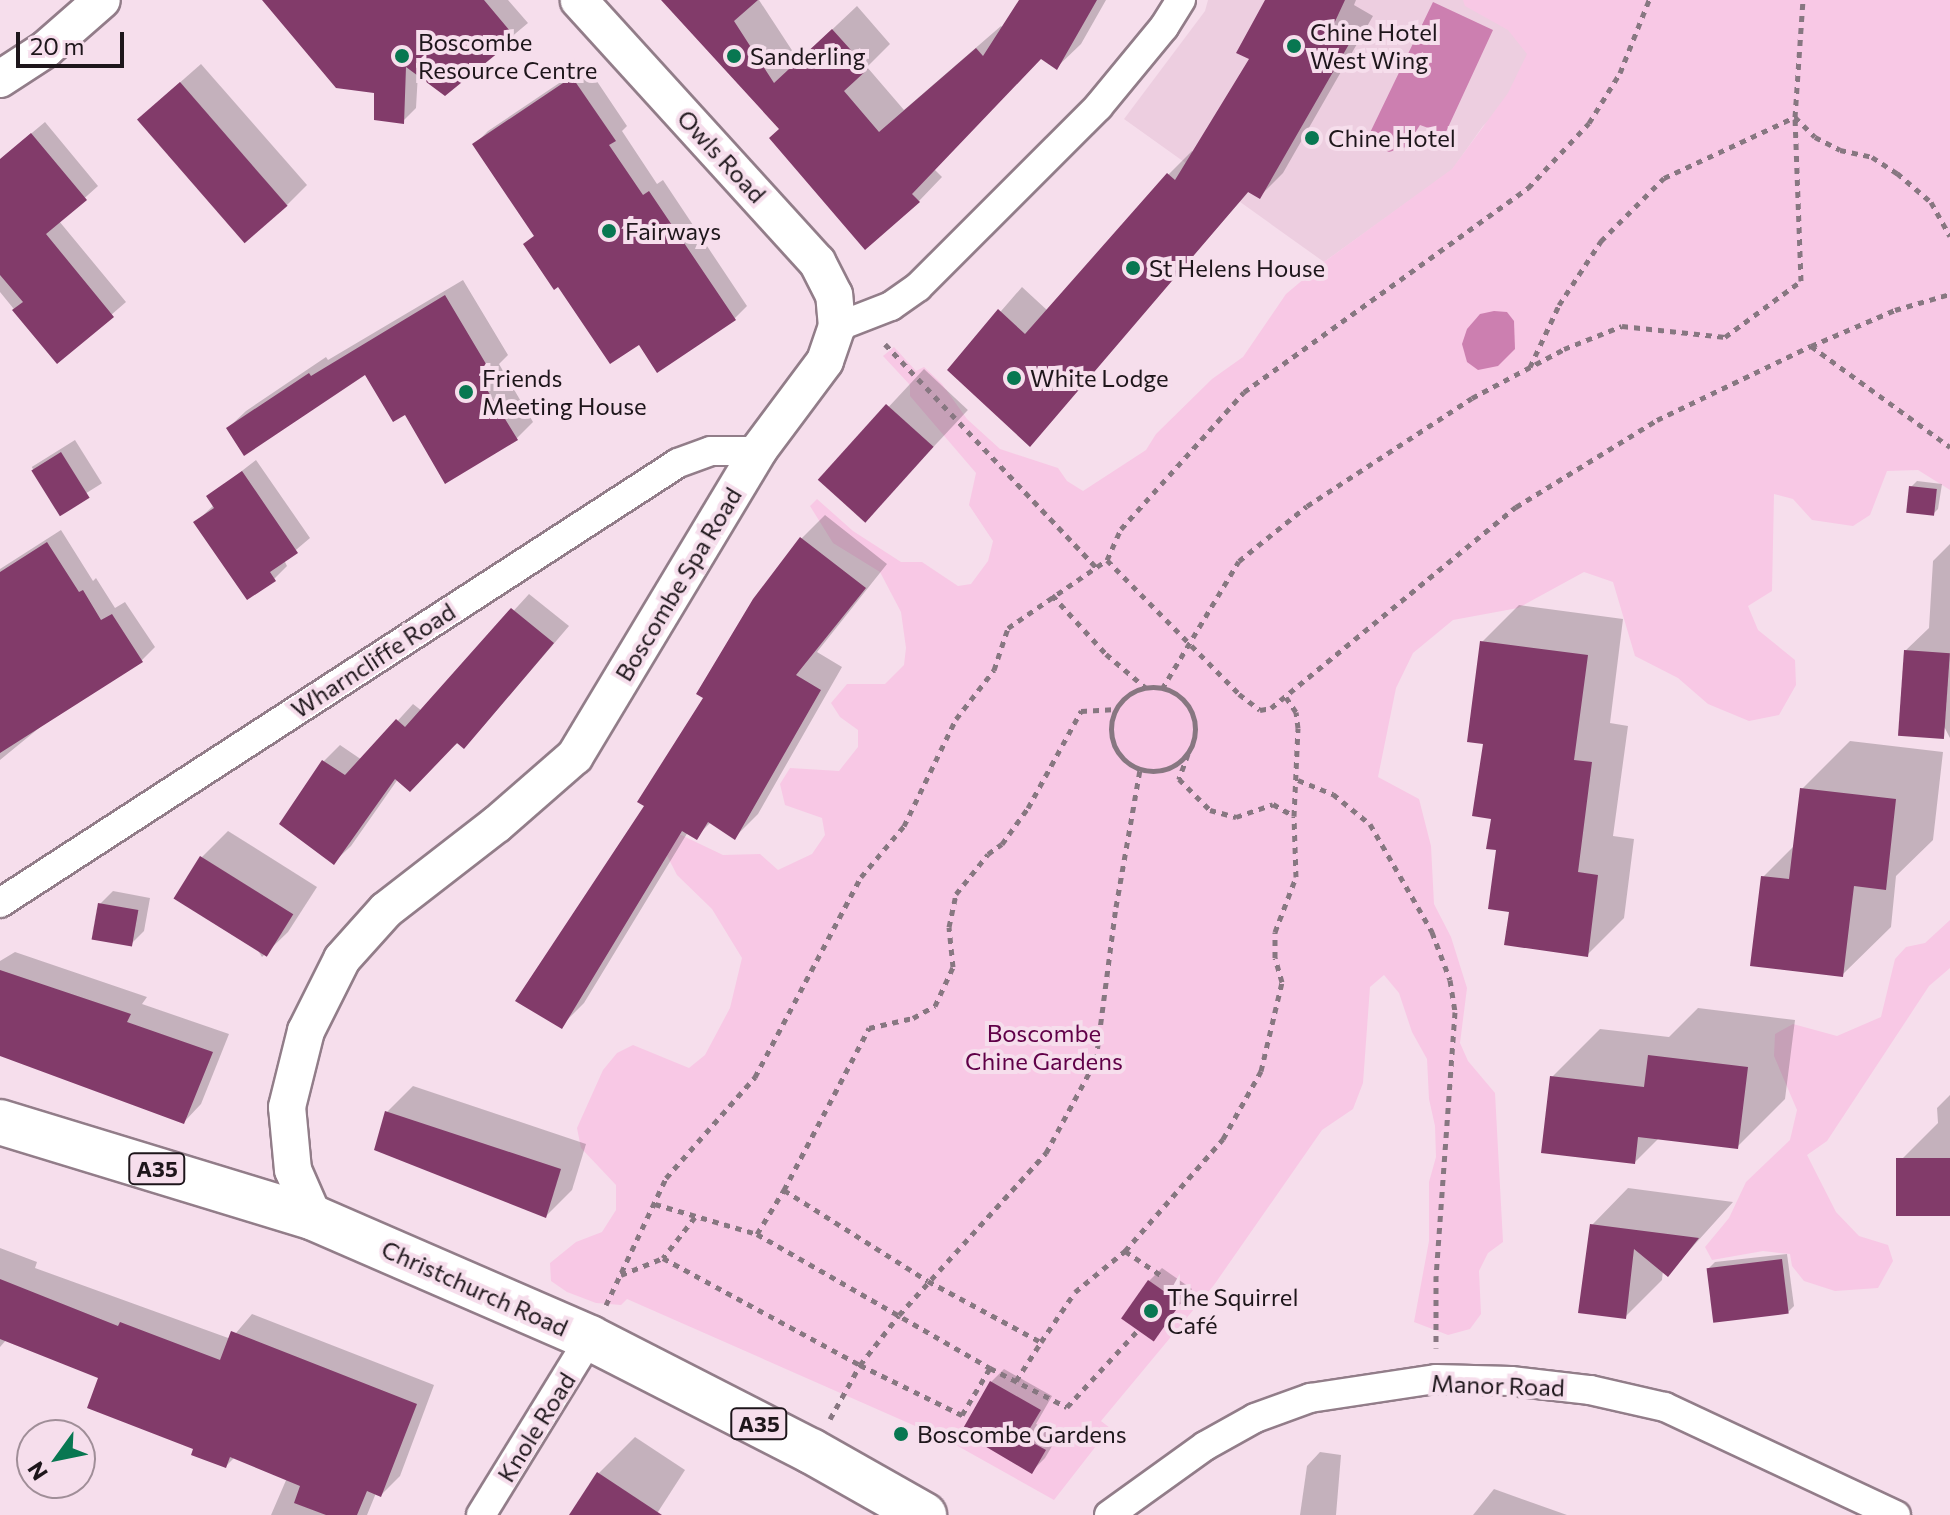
<!DOCTYPE html>
<html>
<head>
<meta charset="utf-8">
<style>
	body { margin:0 }
	#map { position:relative; width:1950px; height:1515px; overflow:hidden; background:#f6deec; font-family:Commissioner,sans-serif }
	div>[style] { position:absolute }
	.built>* { inset:0; background:#edcee0 }
	.green>* { inset:0; background:#f8c8e5 }
	.water>* { inset:0; background:#cc7fb0 }
	.shadow>* { inset:0; background:#0003; transform-origin:0 0 }
	.building>* { inset:0; background:#823b6a; transform-origin:0 0 }
	.path>* { height:5px; margin-top:-2.5px; transform-origin:0; background:repeating-linear-gradient(90deg,#877781 0 6px,transparent 0 12px) }
	.path>.ring { margin:-2.5px; padding:0; box-sizing:content-box; background:none; border:5px solid #877781; border-radius:50% }
	.roads { filter:drop-shadow(2px 0 #927d89) drop-shadow(-2px 0 #927d89) drop-shadow(0 2px #927d89) drop-shadow(0 -2px #927d89) }
	.minor>* { height:28px; margin:-14px; padding:0 14px; transform-origin:14px; border-radius:14px; background:#fff }
	.tertiary>* { height:36px; margin:-18px; padding:0 18px; transform-origin:18px; border-radius:18px; background:#fff }
	.primary>* { height:44px; margin:-22px; padding:0 22px; transform-origin:22px; border-radius:22px; background:#fff }
	.path-bridge>* { height:5px; margin-top:-2.5px; transform-origin:0; background:repeating-linear-gradient(90deg,#877781 0 6px,transparent 0 12px) }
	.dots>* { width:22px; height:22px; translate:-50% -50%; box-sizing:border-box; border:4px solid #f6deec; border-radius:50% }
	span { translate:-50% -50%; white-space:nowrap; text-align:center; line-height:1.15; -webkit-text-stroke:8px #f6deec; paint-order:stroke }
	.shield-label span { padding:2px 6px; background:#f6deec; border:2px solid; border-radius:6px; -webkit-text-stroke-width:0 }
	.shield-label { font-size:22px; color:#1e161b; font-weight:700 }
	.poi-label { font-size:24px; color:#1e161b }
	.left { translate:0 -50%; text-align:left }
	.street-label { font-size:24px; color:#1e161b }
	.park-label { font-size:24px; color:#600048 }
	.north { position:absolute; left:16px; top:1419px; width:80px; height:80px; box-sizing:border-box; background:#f6deec; border:2px solid #a08e98; border-radius:50%; rotate:237deg; font-size:22px; font-weight:700; line-height:32px; text-align:center; color:#1e161b }
	.north::after { content:''; display:block; margin:auto; width:28px; height:36px; background:#087751; clip-path:polygon(50% 0,100% 100%,50% 72%,0 100%) }
	.scale { position:absolute; left:16px; top:32px; width:108px; height:36px; box-sizing:border-box; border:4px solid #1e161b; border-top:0; padding-left:10px; font-size:24px; line-height:28px; white-space:nowrap; color:#1e161b; -webkit-text-stroke:6px #f6deec; paint-order:stroke }
</style>
</head>
<body>
<div id="map">
	<div class="built">
		<div style="clip-path:polygon(1208px 0,1622px 0,1483px 126px,1452px 170px,1324px 262px,1124px 119px,1205px 11px)"></div>
	</div>
	<div class="green">
		<div style="clip-path:polygon(1463px 0,1950px 0,1950px 490px,1918px 470px,1887px 471px,1870px 515px,1853px 526px,1812px 520px,1793px 499px,1774px 494px,1772px 591px,1748px 606px,1758px 630px,1795px 660px,1796px 685px,1779px 715px,1749px 721px,1708px 704px,1678px 678px,1635px 656px,1613px 582px,1584px 572px,1518px 608px,1453px 620px,1413px 653px,1396px 688px,1378px 777px,1419px 799px,1431px 846px,1434px 904px,1451px 937px,1467px 988px,1460px 1043px,1468px 1061px,1495px 1093px,1503px 1242px,1488px 1253px,1479px 1271px,1481px 1314px,1470px 1329px,1448px 1335px,1414px 1322px,1429px 1241px,1429px 1182px,1436px 1157px,1435px 1126px,1429px 1099px,1427px 1059px,1412px 1032px,1399px 993px,1384px 975px,1370px 987px,1363px 1083px,1353px 1109px,1322px 1130px,1214px 1285px,1101px 1421px,1110px 1428px,1054px 1500px,947px 1440px,627px 1299px,621px 1305px,596px 1303px,567px 1292px,551px 1281px,550px 1263px,576px 1242px,602px 1232px,616px 1210px,616px 1185px,581px 1148px,577px 1128px,603px 1070px,617px 1053px,633px 1045px,689px 1068px,705px 1055px,730px 1008px,742px 958px,712px 909px,677px 875px,657px 836px,677px 833px,723px 855px,760px 854px,778px 870px,812px 854px,825px 835px,822px 818px,785px 805px,780px 784px,790px 768px,839px 771px,858px 747px,858px 730px,840px 717px,831px 703px,847px 684px,885px 684px,904px 665px,906px 648px,901px 612px,880px 572px,833px 543px,810px 506px,817px 499px,853px 531px,901px 562px,922px 562px,958px 586px,971px 584px,988px 561px,993px 541px,969px 505px,976px 473px,910px 396px,910px 385px,883px 356px,894px 347px,916px 371px,924px 367px,942px 384px,967px 419px,1000px 449px,1058px 468px,1067px 481px,1083px 491px,1146px 450px,1156px 434px,1212px 379px,1243px 357px,1286px 294px,1324px 262px,1452px 169px,1508px 93px,1527px 54px,1508px 30px,1465px 6px)"></div>
		<div style="clip-path:polygon(1950px 920px,1950px 968px,1929px 986px,1827px 1141px,1807px 1155px,1836px 1212px,1859px 1236px,1888px 1245px,1893px 1261px,1878px 1288px,1835px 1291px,1804px 1281px,1792px 1266px,1790px 1254px,1763px 1251px,1712px 1260px,1705px 1247px,1729px 1218px,1746px 1182px,1790px 1140px,1797px 1110px,1774px 1056px,1775px 1034px,1793px 1024px,1837px 1036px,1881px 1017px,1895px 959px,1906px 947px,1925px 943px)"></div>
	</div>
	<div class="water">
		<div style="clip-path:polygon(1433px 2px,1493px 30px,1445px 134px,1420px 125px,1406px 147px,1389px 152px,1366px 141px)"></div>
		<div style="clip-path:polygon(1494px 311px,1507px 312px,1514px 321px,1515px 349px,1498px 366px,1478px 370px,1467px 362px,1462px 344px,1467px 329px,1480px 314px)"></div>
	</div>
	<div class="shadow">
		<div style="clip-path:polygon(265px 0,508px 0,528px 23px,445px 93px,418px 73px,416px 108px,403px 121px,376px 91px)"></div>
		<div style="clip-path:polygon(663px 0,759px 0,799px 61px,857px 6px,890px 44px,867px 67px,904px 110px,1001px 26px,1003px 28px,1021px 0,1106px 0,1081px 44px,1057px 67px,1042px 56px,934px 169px,942px 177px,919px 201px,781px 129px)"></div>
		<div style="clip-path:polygon(1267px 0,1356px 0,1354px 5px,1373px 16px,1283px 173px,1260px 196px,1250px 190px,1030px 444px,950px 370px,1022px 287px,1048px 311px,1169px 174px,1192px 151px,1194px 153px,1252px 59px)"></div>
		<div style="clip-path:polygon(201px 64px,307px 185px,287px 205px,160px 100px)"></div>
		<div style="clip-path:polygon(586px 65px,627px 126px,622px 131px,657px 184px,663px 180px,747px 306px,734px 319px,639px 342px,559px 284px,526px 244px,535px 235px,475px 144px,488px 131px)"></div>
		<div style="clip-path:polygon(45px 122px,98px 186px,59px 221px,126px 302px,57px 362px,0 292px,0 168px,21px 142px)"></div>
		<div style="clip-path:polygon(463px 280px,508px 355px,499px 364px,533px 422px,516px 439px,405px 413px,366px 372px,228px 428px,246px 411px,326px 357px,328px 360px)"></div>
		<div style="left:924px;top:369px;width:60px;height:151px;rotate:43deg"></div>
		<div style="left:75px;top:440px;width:51px;height:51px;rotate:58deg"></div>
		<div style="clip-path:polygon(256px 460px,310px 538px,284px 560px,287px 566px,274px 579px,196px 522px,214px 505px,208px 497px)"></div>
		<div style="clip-path:polygon(1917px 481px,1942px 484px,1938px 509px,1932px 515px,1911px 487px)"></div>
		<div style="clip-path:polygon(825px 515px,887px 564px,817px 652px,842px 667px,758px 814px,735px 837px,711px 822px,696px 837px,688px 832px,584px 1003px,561px 1026px,646px 806px,755px 601px,802px 538px)"></div>
		<div style="clip-path:polygon(61px 530px,93px 581px,96px 578px,115px 608px,125px 602px,155px 647px,142px 660px,44px 724px,0 760px,0 569px)"></div>
		<div style="clip-path:polygon(1950px 544px,1950px 738px,1905px 651px,1929px 628px,1933px 561px)"></div>
		<div style="clip-path:polygon(529px 594px,569px 626px,480px 730px,398px 779px,351px 846px,334px 862px,324px 761px,340px 745px,362px 760px,413px 704px,422px 711px)"></div>
		<div style="clip-path:polygon(1519px 605px,1623px 619px,1610px 723px,1628px 726px,1613px 836px,1634px 839px,1624px 918px,1587px 955px,1511px 910px,1498px 848px,1485px 742px,1482px 642px)"></div>
		<div style="clip-path:polygon(1850px 741px,1943px 752px,1933px 840px,1896px 876px,1891px 927px,1842px 975px,1763px 877px,1795px 845px,1802px 789px)"></div>
		<div style="clip-path:polygon(228px 831px,317px 887px,288px 932px,262px 957px,202px 857px)"></div>
		<div style="clip-path:polygon(113px 891px,150px 898px,144px 931px,131px 944px,100px 904px)"></div>
		<div style="clip-path:polygon(15px 952px,147px 997px,142px 1004px,229px 1034px,201px 1104px,184px 1122px,0 1055px,0 961px)"></div>
		<div style="clip-path:polygon(1698px 1008px,1795px 1020px,1785px 1099px,1737px 1147px,1659px 1138px,1635px 1162px,1552px 1077px,1600px 1029px,1669px 1037px)"></div>
		<div style="clip-path:polygon(413px 1086px,586px 1144px,572px 1190px,546px 1216px,387px 1112px)"></div>
		<div style="clip-path:polygon(1950px 1095px,1950px 1214px,1898px 1163px,1938px 1123px,1937px 1108px)"></div>
		<div style="clip-path:polygon(1628px 1188px,1733px 1202px,1668px 1274px,1663px 1270px,1662px 1280px,1625px 1317px,1592px 1225px)"></div>
		<div style="clip-path:polygon(0 1248px,37px 1262px,35px 1268px,231px 1339px,252px 1314px,434px 1385px,400px 1476px,381px 1495px,376px 1493px,367px 1515px,271px 1515px,287px 1478px,235px 1457px,226px 1466px,195px 1448px,101px 1377px,7px 1339px,0 1347px)"></div>
		<div style="clip-path:polygon(1787px 1254px,1794px 1306px,1788px 1312px,1709px 1268px,1715px 1262px)"></div>
		<div style="clip-path:polygon(1162px 1268px,1192px 1289px,1154px 1339px,1149px 1281px)"></div>
		<div style="clip-path:polygon(1004px 1369px,1052px 1396px,1036px 1424px,1058px 1436px,1045px 1458px,1032px 1471px,991px 1382px)"></div>
		<div style="clip-path:polygon(635px 1437px,685px 1470px,656px 1515px,571px 1515px,598px 1474px)"></div>
		<div style="clip-path:polygon(1320px 1452px,1341px 1455px,1336px 1515px,1300px 1515px,1307px 1466px)"></div>
		<div style="clip-path:polygon(1494px 1489px,1567px 1515px,1473px 1515px)"></div>
	</div>
	<div class="building">
		<div style="clip-path:polygon(262px 0,484px 0,516px 38px,445px 96px,406px 67px,404px 124px,374px 120px,374px 93px,336px 88px)"></div>
		<div style="clip-path:polygon(661px 0,758px 0,734px 21px,774px 83px,832px 29px,868px 69px,844px 91px,879px 132px,976px 48px,983px 56px,1019px 0,1097px 0,1057px 70px,1041px 59px,912px 194px,920px 202px,865px 250px,769px 138px,779px 129px)"></div>
		<div style="clip-path:polygon(1265px 0,1345px 0,1332px 28px,1352px 39px,1260px 199px,1248px 192px,1030px 447px,947px 370px,998px 309px,1025px 334px,1167px 173px,1175px 180px,1249px 59px,1236px 53px)"></div>
		<div style="clip-path:polygon(572px 77px,616px 141px,609px 145px,643px 195px,649px 191px,736px 320px,657px 373px,639px 345px,610px 364px,558px 287px,554px 290px,523px 244px,534px 236px,472px 144px)"></div>
		<div style="left:180px;top:82px;width:164px;height:57px;rotate:49deg"></div>
		<div style="clip-path:polygon(31px 133px,87px 200px,46px 234px,114px 317px,57px 364px,12px 310px,23px 302px,0 275px,0 159px)"></div>
		<div style="clip-path:polygon(445px 295px,492px 374px,481px 380px,518px 440px,445px 484px,405px 415px,393px 422px,365px 375px,244px 456px,226px 428px,309px 373px,311px 376px)"></div>
		<div style="left:886px;top:404px;width:64px;height:102px;rotate:42deg"></div>
		<div style="left:61px;top:452px;width:54px;height:35px;rotate:58deg"></div>
		<div style="clip-path:polygon(242px 471px,298px 553px,270px 572px,276px 581px,247px 600px,193px 522px,214px 508px,206px 496px)"></div>
		<div style="left:1909px;top:486px;width:28px;height:27px;rotate:6deg"></div>
		<div style="clip-path:polygon(800px 537px,866px 588px,796px 675px,821px 690px,735px 840px,708px 822px,697px 840px,682px 831px,562px 1029px,515px 1001px,644px 806px,637px 802px,703px 698px,696px 694px,753px 599px)"></div>
		<div style="clip-path:polygon(47px 542px,79px 592px,83px 590px,101px 620px,112px 614px,143px 662px,0 753px,0 572px)"></div>
		<div style="clip-path:polygon(511px 608px,554px 643px,464px 749px,457px 743px,410px 792px,395px 779px,334px 865px,279px 824px,322px 760px,345px 775px,396px 719px,405px 727px)"></div>
		<div style="clip-path:polygon(1480px 641px,1588px 655px,1574px 760px,1592px 762px,1578px 872px,1598px 875px,1588px 957px,1504px 945px,1509px 912px,1488px 909px,1496px 850px,1486px 849px,1491px 819px,1472px 816px,1483px 744px,1467px 742px)"></div>
		<div style="left:1904px;top:650px;width:46px;height:86px;rotate:4deg"></div>
		<div style="clip-path:polygon(1800px 788px,1896px 799px,1886px 890px,1854px 886px,1843px 977px,1750px 966px,1761px 876px,1789px 879px)"></div>
		<div style="left:200px;top:856px;width:110px;height:50px;rotate:32deg"></div>
		<div style="left:98px;top:903px;width:41px;height:37px;rotate:10deg"></div>
		<div style="clip-path:polygon(0 970px,131px 1014px,127px 1022px,213px 1052px,184px 1124px,0 1056px)"></div>
		<div style="clip-path:polygon(1648px 1055px,1748px 1067px,1738px 1149px,1638px 1137px,1635px 1164px,1541px 1153px,1550px 1076px,1644px 1087px)"></div>
		<div style="clip-path:polygon(385px 1111px,561px 1169px,546px 1218px,374px 1150px)"></div>
		<div style="left:1950px;top:1158px;width:58px;height:54px;rotate:90deg"></div>
		<div style="clip-path:polygon(1590px 1224px,1605px 1226px,1699px 1238px,1668px 1277px,1634px 1249px,1626px 1319px,1578px 1313px)"></div>
		<div style="left:1782px;top:1259px;width:55px;height:76px;rotate:83deg"></div>
		<div style="clip-path:polygon(0 1279px,118px 1326px,120px 1322px,220px 1360px,231px 1331px,417px 1404px,381px 1497px,367px 1491px,357px 1515px,326px 1515px,294px 1503px,300px 1486px,230px 1457px,226px 1468px,191px 1455px,193px 1449px,87px 1408px,98px 1378px,0 1339px)"></div>
		<div style="left:1148px;top:1280px;width:40px;height:47px;rotate:35deg"></div>
		<div style="clip-path:polygon(990px 1381px,1041px 1410px,1024px 1438px,1046px 1450px,1032px 1474px,961px 1432px)"></div>
		<div style="clip-path:polygon(597px 1472px,662px 1515px,569px 1515px)"></div>
	</div>
	<div class="path">
		<div style="left:1795px;top:117px;width:28px;rotate:45deg"></div>
		<div style="left:1815px;top:137px;width:28px;rotate:27deg"></div>
		<div style="left:1840px;top:150px;width:33px;rotate:12deg"></div>
		<div style="left:1872px;top:157px;width:30px;rotate:33deg"></div>
		<div style="left:1897px;top:173px;width:45px;rotate:40.5deg"></div>
		<div style="left:1931px;top:202px;width:39px;rotate:61deg"></div>
		<div style="left:885px;top:344px;width:307px;rotate:46.6deg"></div>
		<div style="left:1811px;top:346px;width:91px;rotate:-23.2deg"></div>
		<div style="left:1895px;top:310px;width:57px;rotate:-16.2deg"></div>
		<div style="left:1530px;top:367px;width:68px;rotate:-64.9deg"></div>
		<div style="left:1559px;top:305px;width:77px;rotate:-56.7deg"></div>
		<div style="left:1601px;top:241px;width:89px;rotate:-45deg"></div>
		<div style="left:1664px;top:178px;width:145px;rotate:-25deg"></div>
		<div style="left:1052px;top:595px;width:80px;rotate:47.5deg"></div>
		<div style="left:1106px;top:654px;width:52px;rotate:40.4deg"></div>
		<div class="ring" style="left:1111px;top:687px;width:79px;height:79px"></div>
		<div style="left:1162px;top:689px;width:149px;rotate:-59deg"></div>
		<div style="left:1239px;top:561px;width:87px;rotate:-39deg"></div>
		<div style="left:1307px;top:506px;width:197px;rotate:-33.2deg"></div>
		<div style="left:1472px;top:398px;width:104px;rotate:-28deg"></div>
		<div style="left:1564px;top:349px;width:62px;rotate:-21.6deg"></div>
		<div style="left:1622px;top:326px;width:104px;rotate:6.1deg"></div>
		<div style="left:1725px;top:337px;width:94px;rotate:-36.4deg"></div>
		<div style="left:1801px;top:281px;width:164px;rotate:-92.1deg"></div>
		<div style="left:1795px;top:117px;width:117px;rotate:-86.1deg"></div>
		<div style="left:1239px;top:694px;width:26px;rotate:37deg"></div>
		<div style="left:1260px;top:710px;width:11px;rotate:-10deg"></div>
		<div style="left:1271px;top:708px;width:317px;rotate:-39.4deg"></div>
		<div style="left:1516px;top:507px;width:166px;rotate:-31.7deg"></div>
		<div style="left:1657px;top:420px;width:171px;rotate:-25.7deg"></div>
		<div style="left:1811px;top:346px;width:172px;rotate:36deg"></div>
		<div style="left:1188px;top:754px;width:27px;rotate:110deg"></div>
		<div style="left:1179px;top:779px;width:44px;rotate:45deg"></div>
		<div style="left:1210px;top:810px;width:27px;rotate:15deg"></div>
		<div style="left:1236px;top:817px;width:39px;rotate:-19deg"></div>
		<div style="left:1273px;top:804px;width:24px;rotate:30deg"></div>
		<div style="left:1298px;top:780px;width:38px;rotate:22deg"></div>
		<div style="left:1333px;top:794px;width:48px;rotate:39deg"></div>
		<div style="left:1370px;top:824px;width:125px;rotate:60.1deg"></div>
		<div style="left:1432px;top:932px;width:51px;rotate:69.4deg"></div>
		<div style="left:1450px;top:980px;width:32px;rotate:81deg"></div>
		<div style="left:1455px;top:1012px;width:265px;rotate:94.1deg"></div>
		<div style="left:1436px;top:1276px;width:72px;rotate:90deg"></div>
		<div style="left:784px;top:1190px;width:170px;rotate:32.3deg"></div>
		<div style="left:928px;top:1281px;width:128px;rotate:28.4deg"></div>
		<div style="left:1041px;top:1342px;width:60px;rotate:-55.8deg"></div>
		<div style="left:1075px;top:1292px;width:65px;rotate:-39.4deg"></div>
		<div style="left:1125px;top:1251px;width:149px;rotate:-48.8deg"></div>
		<div style="left:1223px;top:1139px;width:78px;rotate:-60.8deg"></div>
		<div style="left:1261px;top:1071px;width:91px;rotate:-76.7deg"></div>
		<div style="left:1282px;top:982px;width:25px;rotate:-106deg"></div>
		<div style="left:1275px;top:958px;width:26px;rotate:-90deg"></div>
		<div style="left:1275px;top:932px;width:59px;rotate:-69.1deg"></div>
		<div style="left:1296px;top:877px;width:61px;rotate:-91.9deg"></div>
		<div style="left:1294px;top:816px;width:88px;rotate:-87.4deg"></div>
		<div style="left:1298px;top:728px;width:16px;rotate:-97deg"></div>
		<div style="left:1296px;top:712px;width:18px;rotate:-124deg"></div>
		<div style="left:655px;top:1204px;width:106px;rotate:16.4deg"></div>
		<div style="left:757px;top:1234px;width:269px;rotate:29.9deg"></div>
		<div style="left:990px;top:1368px;width:86px;rotate:26.9deg"></div>
		<div style="left:1067px;top:1407px;width:105px;rotate:-47.3deg"></div>
		<div style="left:695px;top:1217px;width:52px;rotate:128deg"></div>
		<div style="left:663px;top:1258px;width:224px;rotate:28.5deg"></div>
		<div style="left:860px;top:1365px;width:114px;rotate:26.1deg"></div>
		<div style="left:962px;top:1415px;width:55px;rotate:-59.2deg"></div>
		<div style="left:757px;top:1234px;width:52px;rotate:-58.5deg"></div>
		<div style="left:784px;top:1190px;width:183px;rotate:-62.3deg"></div>
		<div style="left:869px;top:1028px;width:45px;rotate:-12.8deg"></div>
		<div style="left:913px;top:1018px;width:25px;rotate:-29deg"></div>
		<div style="left:935px;top:1006px;width:43px;rotate:-65.2deg"></div>
		<div style="left:953px;top:967px;width:40px;rotate:-95.7deg"></div>
		<div style="left:949px;top:927px;width:34px;rotate:-78deg"></div>
		<div style="left:956px;top:894px;width:51px;rotate:-51.3deg"></div>
		<div style="left:988px;top:854px;width:17px;rotate:-36deg"></div>
		<div style="left:1002px;top:844px;width:44px;rotate:-54.2deg"></div>
		<div style="left:1028px;top:808px;width:111px;rotate:-61.3deg"></div>
		<div style="left:1081px;top:711px;width:36px;rotate:-3deg"></div>
		<div style="left:1125px;top:1251px;width:45px;rotate:34deg"></div>
		<div style="left:621px;top:1275px;width:45px;rotate:-22deg"></div>
		<div style="left:606px;top:1305px;width:140px;rotate:-64.7deg"></div>
		<div style="left:666px;top:1178px;width:135px;rotate:-48.6deg"></div>
		<div style="left:755px;top:1077px;width:226px;rotate:-62.1deg"></div>
		<div style="left:861px;top:877px;width:67px;rotate:-49.9deg"></div>
		<div style="left:904px;top:826px;width:119px;rotate:-64.1deg"></div>
		<div style="left:956px;top:719px;width:62px;rotate:-52.2deg"></div>
		<div style="left:994px;top:670px;width:44px;rotate:-71.6deg"></div>
		<div style="left:1008px;top:628px;width:120px;rotate:-34.5deg"></div>
		<div style="left:1107px;top:560px;width:34px;rotate:-66deg"></div>
		<div style="left:1121px;top:529px;width:184px;rotate:-48.1deg"></div>
		<div style="left:1244px;top:392px;width:350px;rotate:-35.7deg"></div>
		<div style="left:1528px;top:188px;width:89px;rotate:-46.8deg"></div>
		<div style="left:1589px;top:123px;width:59px;rotate:-58.2deg"></div>
		<div style="left:1620px;top:73px;width:79px;rotate:-68.3deg"></div>
		<div style="left:1016px;top:1381px;width:46px;rotate:-57.3deg"></div>
		<div style="left:830px;top:1419px;width:62px;rotate:-60.9deg"></div>
		<div style="left:860px;top:1365px;width:63px;rotate:-52deg"></div>
		<div style="left:899px;top:1315px;width:219px;rotate:-47.8deg"></div>
		<div style="left:1046px;top:1153px;width:106px;rotate:-61.7deg"></div>
		<div style="left:1096px;top:1060px;width:154px;rotate:-82.6deg"></div>
		<div style="left:1116px;top:907px;width:140px;rotate:-80.1deg"></div>
	</div>
	<div class="roads">
		<div class="minor">
			<div style="left:837px;top:327px;width:58px;rotate:-21.3deg"></div>
			<div style="left:891px;top:306px;width:33px;rotate:-35deg"></div>
			<div style="left:918px;top:287px;width:255px;rotate:-45deg"></div>
			<div style="left:1098px;top:107px;width:104px;rotate:-50.5deg"></div>
			<div style="left:1164px;top:27px;width:32px;rotate:-58deg"></div>
			<div style="left:0;top:903px;width:808px;rotate:-32.98deg"></div>
			<div style="left:678px;top:463px;width:35px;rotate:-20deg"></div>
			<div style="left:711px;top:451px;width:47px"></div>
			<div style="left:481px;top:1515px;width:208px;rotate:-58.4deg"></div>
			<div style="left:1109px;top:1515px;width:118px;rotate:-35.7deg"></div>
			<div style="left:1205px;top:1446px;width:57px;rotate:-29.2deg"></div>
			<div style="left:1255px;top:1418px;width:59px;rotate:-20deg"></div>
			<div style="left:1310px;top:1398px;width:127px;rotate:-8.6deg"></div>
			<div style="left:1436px;top:1379px;width:75px;rotate:1.5deg"></div>
			<div style="left:1511px;top:1381px;width:80px;rotate:6.5deg"></div>
			<div style="left:1590px;top:1390px;width:77px;rotate:12.8deg"></div>
			<div style="left:1665px;top:1407px;width:255px;rotate:25.1deg"></div>
		</div>
		<div class="tertiary">
			<div style="left:0;top:79px;width:55px;rotate:-33.1deg"></div>
			<div style="left:46px;top:49px;width:74px;rotate:-41.2deg"></div>
			<div style="left:314px;top:1218px;width:52px;rotate:-113.6deg"></div>
			<div style="left:293px;top:1170px;width:63px;rotate:-95.4deg"></div>
			<div style="left:287px;top:1107px;width:78px;rotate:-76deg"></div>
			<div style="left:306px;top:1031px;width:80px;rotate:-63.4deg"></div>
			<div style="left:342px;top:959px;width:66px;rotate:-48.1deg"></div>
			<div style="left:386px;top:910px;width:140px;rotate:-37.8deg"></div>
			<div style="left:497px;top:824px;width:103px;rotate:-41.1deg"></div>
			<div style="left:575px;top:756px;width:356px;rotate:-59deg"></div>
			<div style="left:758px;top:451px;width:112px;rotate:-53.3deg"></div>
			<div style="left:825px;top:361px;width:36px;rotate:-71deg"></div>
			<div style="left:837px;top:327px;width:32px;rotate:-95deg"></div>
			<div style="left:834px;top:295px;width:37px;rotate:-117deg"></div>
			<div style="left:817px;top:262px;width:354px;rotate:-132.3deg"></div>
		</div>
		<div class="primary">
			<div style="left:0;top:1122px;width:328px;rotate:17deg"></div>
			<div style="left:314px;top:1218px;width:301px;rotate:23.5deg"></div>
			<div style="left:590px;top:1338px;width:248px;rotate:27.1deg"></div>
			<div style="left:811px;top:1451px;width:130px;rotate:29.5deg"></div>
		</div>
	</div>
	<div class="path-bridge">
		<div style="left:1107px;top:560px;width:188px;rotate:45.4deg"></div>
	</div>
	<div class="dots">
		<div style="left:1294px;top:46px;background:#087751"></div>
		<div style="left:402px;top:56px;background:#087751"></div>
		<div style="left:734px;top:56px;background:#087751"></div>
		<div style="left:1312px;top:138px;background:#087751"></div>
		<div style="left:609px;top:231px;background:#087751"></div>
		<div style="left:1133px;top:268px;background:#087751"></div>
		<div style="left:1014px;top:378px;background:#087751"></div>
		<div style="left:466px;top:392px;background:#087751"></div>
		<div style="left:1151px;top:1311px;background:#087751"></div>
		<div style="left:901px;top:1434px;background:#087751"></div>
	</div>
	<div class="shield-label">
		<span style="left:157px;top:1169px">A35</span>
		<span style="left:759px;top:1424px">A35</span>
	</div>
	<div class="poi-label">
		<span class="left" style="left:1310px;top:46px">Chine Hotel<br>West Wing</span>
		<span class="left" style="left:418px;top:56px">Boscombe<br>Resource Centre</span>
		<span class="left" style="left:750px;top:56px">Sanderling</span>
		<span class="left" style="left:1328px;top:138px">Chine Hotel</span>
		<span class="left" style="left:625px;top:231px">Fairways</span>
		<span class="left" style="left:1149px;top:268px">St Helens House</span>
		<span class="left" style="left:482px;top:392px">Friends<br>Meeting House</span>
		<span class="left" style="left:1030px;top:378px">White Lodge</span>
		<span class="left" style="left:1167px;top:1311px">The Squirrel<br>Café</span>
		<span class="left" style="left:917px;top:1434px">Boscombe Gardens</span>
	</div>
	<div class="street-label">
		<span style="left:722px;top:156px;rotate:47deg">Owls Road</span>
		<span style="left:678px;top:584px;rotate:-59deg">Boscombe Spa Road</span>
		<span style="left:373px;top:660px;rotate:-33deg">Wharncliffe Road</span>
		<span style="left:475px;top:1288px;rotate:24deg">Christchurch Road</span>
		<span style="left:1498px;top:1385px;rotate:2deg">Manor Road</span>
		<span style="left:536px;top:1427px;rotate:-58deg">Knole Road</span>
	</div>
	<div class="park-label">
		<span style="left:1044px;top:1047px">Boscombe<br>Chine Gardens</span>
	</div>
	<div class="north">N</div>
	<div class="scale">20 m</div>
</div>
</body>
</html>
